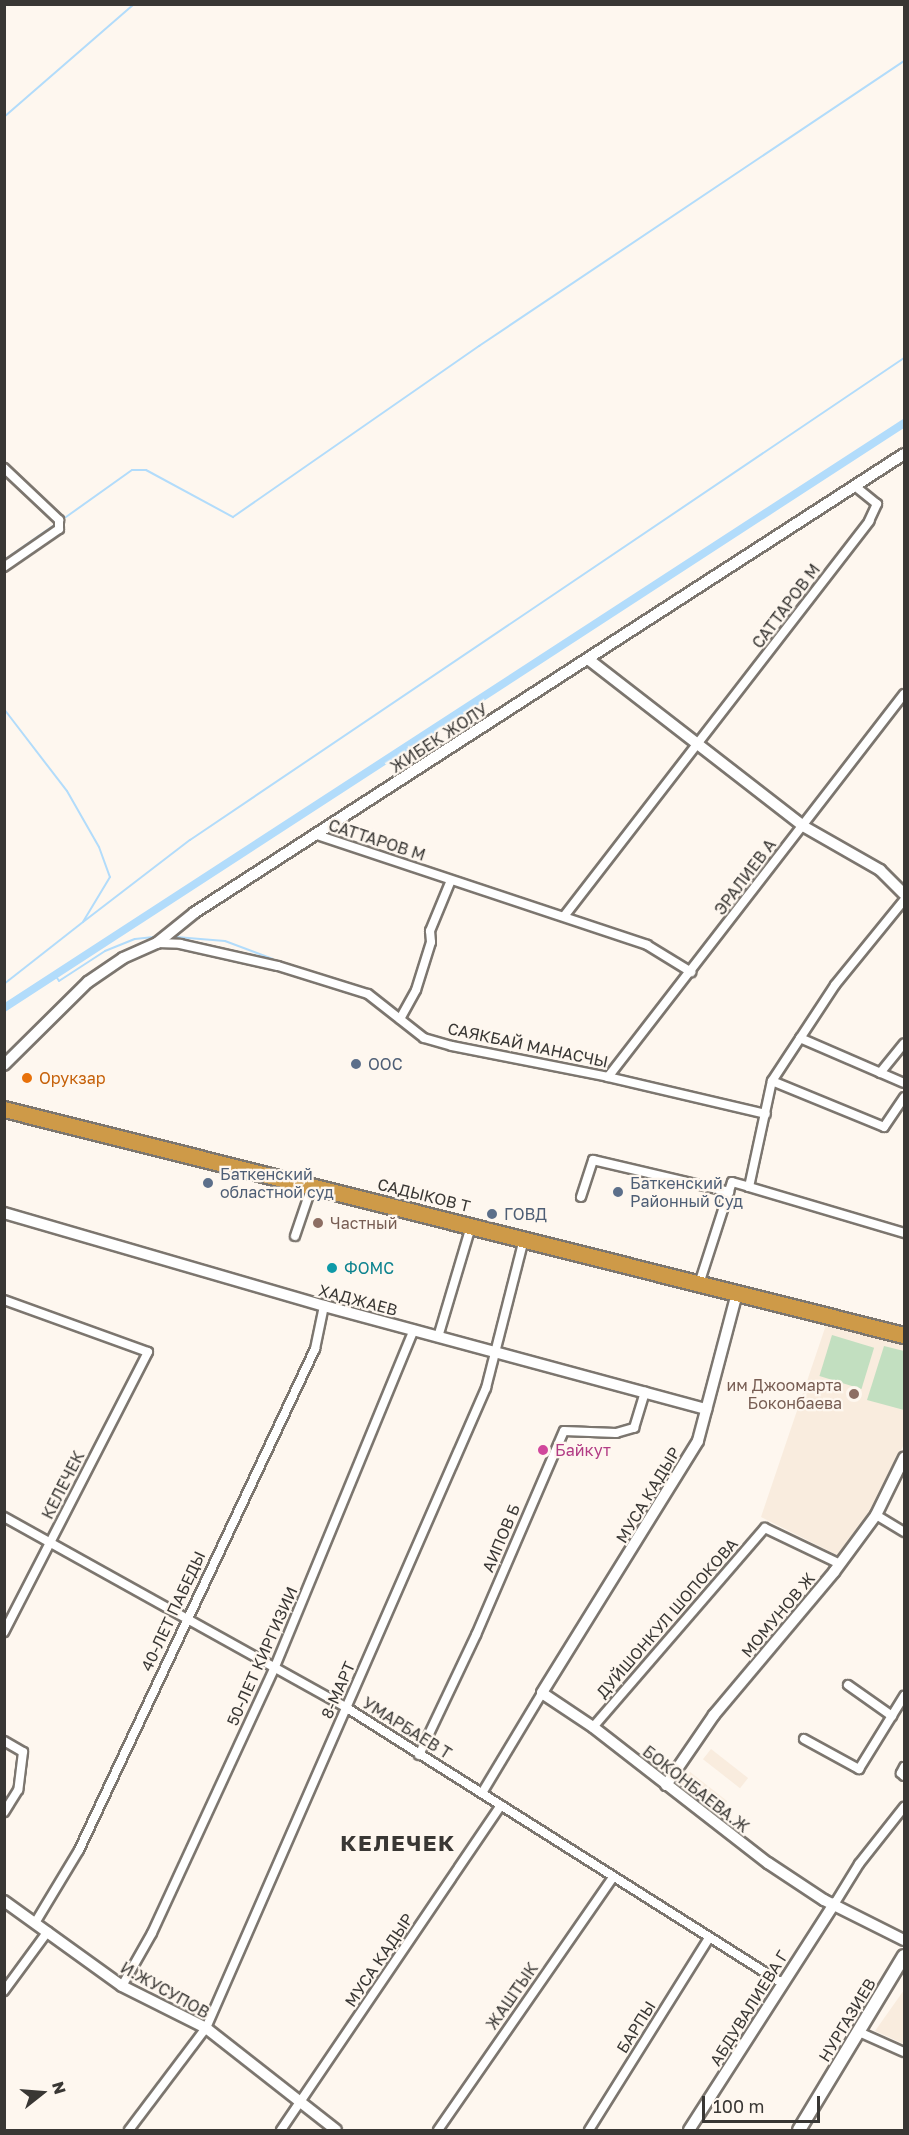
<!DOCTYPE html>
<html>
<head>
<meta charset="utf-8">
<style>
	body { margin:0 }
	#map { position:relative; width:909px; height:2135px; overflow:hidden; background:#fef7ef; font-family:"Golos Text",sans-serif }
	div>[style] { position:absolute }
	.built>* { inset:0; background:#f9ecde; transform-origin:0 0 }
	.green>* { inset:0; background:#c2dfc0; transform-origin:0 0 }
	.stream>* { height:2px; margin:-1px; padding:0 1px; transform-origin:1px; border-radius:1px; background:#b2dcfb }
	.canal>* { height:8px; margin:-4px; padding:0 4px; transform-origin:4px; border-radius:4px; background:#b2dcfb }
	.roads { filter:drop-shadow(2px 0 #7c766f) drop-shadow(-2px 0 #7c766f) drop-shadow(0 2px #7c766f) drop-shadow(0 -2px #7c766f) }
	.minor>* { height:8px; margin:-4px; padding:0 4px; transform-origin:4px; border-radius:4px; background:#fff }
	.tertiary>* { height:10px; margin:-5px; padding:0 5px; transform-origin:5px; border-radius:5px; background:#fff }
	.secondary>* { height:12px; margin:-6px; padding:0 6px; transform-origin:6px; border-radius:6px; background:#fff }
	.trunk>* { height:15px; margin:-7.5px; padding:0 7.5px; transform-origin:7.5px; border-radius:7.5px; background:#ce9a48 }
	.dots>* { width:16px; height:16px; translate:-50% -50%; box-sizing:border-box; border:3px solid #fef7ef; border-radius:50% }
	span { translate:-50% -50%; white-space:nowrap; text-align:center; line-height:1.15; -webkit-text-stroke:4.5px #fef7ef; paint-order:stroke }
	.street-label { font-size:16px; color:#393734 }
	.service-label { font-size:16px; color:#4e5e75 }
	.left { translate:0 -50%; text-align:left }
	.food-label { font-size:16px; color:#c56008 }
	.education-label { font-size:16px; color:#785e54 }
	.right { translate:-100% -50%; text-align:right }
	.culture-label { font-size:16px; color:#0d838f }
	.hotel-label { font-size:16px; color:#b23c85 }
	.district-label { font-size:22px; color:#393734; font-weight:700; letter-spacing:1.5px }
	.frame { position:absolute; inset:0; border:6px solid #393734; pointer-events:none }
	.north { position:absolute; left:12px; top:2063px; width:60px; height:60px; -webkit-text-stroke:4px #fef7ef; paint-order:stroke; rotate:73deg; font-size:16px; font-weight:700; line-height:24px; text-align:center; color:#393734 }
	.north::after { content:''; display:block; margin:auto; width:21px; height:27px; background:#393734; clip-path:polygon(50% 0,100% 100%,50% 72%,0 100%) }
	.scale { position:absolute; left:702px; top:2096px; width:118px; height:27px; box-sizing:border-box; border:3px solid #393734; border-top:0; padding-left:8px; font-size:18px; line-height:21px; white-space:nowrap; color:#393734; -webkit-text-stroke:4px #fef7ef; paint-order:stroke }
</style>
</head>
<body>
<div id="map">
	<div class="built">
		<div style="clip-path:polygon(827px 1322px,904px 1345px,904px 1444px,873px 1510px,839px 1556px,761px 1517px)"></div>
		<div style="left:711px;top:1749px;width:47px;height:13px;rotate:38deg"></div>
		<div style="left:690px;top:1772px;width:47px;height:15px;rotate:38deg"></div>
		<div style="clip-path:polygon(904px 1990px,904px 2044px,875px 2031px)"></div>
	</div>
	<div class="green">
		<div style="left:832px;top:1335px;width:44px;height:43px;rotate:17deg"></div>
		<div style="clip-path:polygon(884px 1346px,904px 1351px,904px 1410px,867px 1400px)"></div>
	</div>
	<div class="stream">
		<div style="left:4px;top:117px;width:172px;rotate:-41deg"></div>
		<div style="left:66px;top:517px;width:81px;rotate:-35.5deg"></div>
		<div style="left:132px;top:470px;width:14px"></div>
		<div style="left:146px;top:470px;width:99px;rotate:28.4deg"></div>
		<div style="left:233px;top:517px;width:300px;rotate:-34.8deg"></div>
		<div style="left:479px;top:346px;width:512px;rotate:-33.85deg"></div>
		<div style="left:4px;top:560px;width:60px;rotate:-34.8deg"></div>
		<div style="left:4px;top:709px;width:103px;rotate:52.5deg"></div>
		<div style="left:67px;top:791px;width:64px;rotate:60.3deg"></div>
		<div style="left:99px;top:847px;width:32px;rotate:70deg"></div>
		<div style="left:110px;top:877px;width:52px;rotate:121deg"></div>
		<div style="left:83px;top:922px;width:100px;rotate:141.9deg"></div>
		<div style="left:83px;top:922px;width:135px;rotate:-37.5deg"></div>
		<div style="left:190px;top:840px;width:861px;rotate:-34.02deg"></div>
		<div style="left:176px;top:937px;width:49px;rotate:4.7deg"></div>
		<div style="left:225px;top:941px;width:51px;rotate:20.6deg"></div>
		<div style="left:55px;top:975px;width:7px;rotate:56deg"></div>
		<div style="left:59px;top:981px;width:55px;rotate:-33.1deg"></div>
		<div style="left:105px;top:951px;width:32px;rotate:-22deg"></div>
		<div style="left:135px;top:939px;width:19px;rotate:-6deg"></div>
	</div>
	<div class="canal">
		<div style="left:4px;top:1008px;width:1073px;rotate:-33.02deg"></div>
	</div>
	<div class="roads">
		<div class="minor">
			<div style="left:4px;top:468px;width:76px;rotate:43.4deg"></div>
			<div style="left:59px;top:520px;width:9px;rotate:90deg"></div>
			<div style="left:59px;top:529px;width:67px;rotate:145.4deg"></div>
			<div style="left:317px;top:835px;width:348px;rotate:18.4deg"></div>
			<div style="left:647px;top:945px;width:52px;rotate:31.5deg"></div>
			<div style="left:565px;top:915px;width:498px;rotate:-52.3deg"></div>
			<div style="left:869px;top:521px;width:19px;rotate:-65deg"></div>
			<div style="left:877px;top:504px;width:28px;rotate:-141deg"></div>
			<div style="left:157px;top:943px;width:23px;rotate:2deg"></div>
			<div style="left:180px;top:944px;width:100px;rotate:12.7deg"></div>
			<div style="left:278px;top:966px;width:94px;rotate:17.3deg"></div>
			<div style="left:368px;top:994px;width:71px;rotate:38.2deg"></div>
			<div style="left:424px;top:1038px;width:29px;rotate:16deg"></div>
			<div style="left:452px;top:1046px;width:159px;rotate:11.2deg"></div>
			<div style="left:608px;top:1077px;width:162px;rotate:13.2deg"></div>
			<div style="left:400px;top:1019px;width:33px;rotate:-61deg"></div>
			<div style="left:416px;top:990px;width:50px;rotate:-72.6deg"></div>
			<div style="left:431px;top:942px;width:11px;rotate:-95deg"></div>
			<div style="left:430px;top:931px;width:55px;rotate:-67.6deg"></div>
			<div style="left:800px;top:1038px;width:113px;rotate:23.4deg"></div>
			<div style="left:880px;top:1073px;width:38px;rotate:-51deg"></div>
			<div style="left:608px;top:1077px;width:484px;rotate:-52.3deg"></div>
			<div style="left:772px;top:1081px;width:121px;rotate:22.3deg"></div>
			<div style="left:884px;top:1127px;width:36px;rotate:-56deg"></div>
			<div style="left:749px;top:1187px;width:162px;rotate:16.5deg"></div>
			<div style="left:581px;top:1197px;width:39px;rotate:-72deg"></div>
			<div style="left:593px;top:1160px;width:140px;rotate:13.2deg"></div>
			<div style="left:295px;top:1236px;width:53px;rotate:-71.2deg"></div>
			<div style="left:699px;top:1284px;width:107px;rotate:-72.1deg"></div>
			<div style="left:732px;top:1182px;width:18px;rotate:16deg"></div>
			<div style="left:749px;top:1187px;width:108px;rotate:-77.8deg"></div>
			<div style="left:772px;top:1081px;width:115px;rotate:-56.7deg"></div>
			<div style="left:835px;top:985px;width:109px;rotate:-50.9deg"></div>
			<div style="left:4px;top:1300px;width:153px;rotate:19.9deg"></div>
			<div style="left:148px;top:1352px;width:315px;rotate:117.2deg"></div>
			<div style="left:438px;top:1337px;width:116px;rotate:-73.4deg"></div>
			<div style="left:876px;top:1515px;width:33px;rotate:31deg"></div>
			<div style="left:4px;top:1517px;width:393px;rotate:29.1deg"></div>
			<div style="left:347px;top:1708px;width:515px;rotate:32.3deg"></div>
			<div style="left:848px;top:1685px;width:54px;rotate:35.2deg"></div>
			<div style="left:593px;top:1727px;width:263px;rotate:-49.2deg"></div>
			<div style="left:765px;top:1528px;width:83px;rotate:25.6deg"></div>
			<div style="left:804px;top:1739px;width:63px;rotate:28.6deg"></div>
			<div style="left:859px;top:1769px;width:86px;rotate:-58.3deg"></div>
			<div style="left:4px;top:1741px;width:22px;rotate:30deg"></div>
			<div style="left:23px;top:1752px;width:38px;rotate:97deg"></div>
			<div style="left:18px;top:1790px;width:26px;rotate:122deg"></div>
			<div style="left:419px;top:1755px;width:133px;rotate:-64.6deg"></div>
			<div style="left:476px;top:1635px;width:222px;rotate:-66.7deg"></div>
			<div style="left:564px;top:1431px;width:52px;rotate:2.2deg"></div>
			<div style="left:616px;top:1433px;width:19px;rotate:-16deg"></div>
			<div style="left:634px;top:1428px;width:38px;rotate:-73deg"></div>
			<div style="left:904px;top:1767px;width:7px;rotate:117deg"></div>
			<div style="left:901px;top:1773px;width:4px;rotate:45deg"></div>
			<div style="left:482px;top:1793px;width:117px;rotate:-59deg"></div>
			<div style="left:835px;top:1903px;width:46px;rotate:-58.4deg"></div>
			<div style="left:859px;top:1864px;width:73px;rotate:-51.7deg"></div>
			<div style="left:35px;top:1923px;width:85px;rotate:-58.9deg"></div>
			<div style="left:79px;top:1850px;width:554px;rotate:-64.78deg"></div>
			<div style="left:315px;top:1349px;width:44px;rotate:-78.2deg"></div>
			<div style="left:122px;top:1986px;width:61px;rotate:-60.5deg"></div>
			<div style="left:152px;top:1933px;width:291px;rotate:-65.2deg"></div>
			<div style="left:274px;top:1669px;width:367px;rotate:-67.6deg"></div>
			<div style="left:4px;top:1991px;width:74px;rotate:-53.7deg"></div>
			<div style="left:859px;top:2032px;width:49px;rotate:24deg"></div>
			<div style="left:129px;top:2130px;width:128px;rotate:-53deg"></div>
			<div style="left:206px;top:2028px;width:699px;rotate:-66.37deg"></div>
			<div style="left:486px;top:1388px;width:154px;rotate:-75.7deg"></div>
			<div style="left:281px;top:2130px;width:392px;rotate:-55.9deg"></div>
			<div style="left:438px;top:2130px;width:305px;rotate:-55.3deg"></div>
			<div style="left:589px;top:2130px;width:226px;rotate:-58deg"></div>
		</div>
		<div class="tertiary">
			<div style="left:588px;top:659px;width:272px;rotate:37.8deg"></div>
			<div style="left:803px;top:826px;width:89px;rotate:29.7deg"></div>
			<div style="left:880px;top:870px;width:34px;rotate:45deg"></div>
			<div style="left:4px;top:1065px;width:118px;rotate:-44.7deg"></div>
			<div style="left:88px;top:982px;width:42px;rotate:-34.4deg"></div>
			<div style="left:123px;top:958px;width:37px;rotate:-24deg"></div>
			<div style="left:157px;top:943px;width:48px;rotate:-39deg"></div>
			<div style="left:194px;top:913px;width:845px;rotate:-32.88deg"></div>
			<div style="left:4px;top:1213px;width:333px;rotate:16.2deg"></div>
			<div style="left:324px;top:1306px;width:396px;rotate:15.1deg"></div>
			<div style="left:737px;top:1293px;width:153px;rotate:104.8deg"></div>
			<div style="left:698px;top:1441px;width:296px;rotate:121.8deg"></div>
			<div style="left:542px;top:1693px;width:61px;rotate:33.7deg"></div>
			<div style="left:593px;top:1727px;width:222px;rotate:37.9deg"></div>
			<div style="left:768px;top:1863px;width:67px;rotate:33.5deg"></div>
			<div style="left:824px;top:1900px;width:89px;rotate:26.6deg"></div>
			<div style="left:666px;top:1785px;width:85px;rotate:-55.6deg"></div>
			<div style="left:714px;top:1715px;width:187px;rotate:-50deg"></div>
			<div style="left:834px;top:1572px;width:71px;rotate:-53.6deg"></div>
			<div style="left:876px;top:1515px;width:64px;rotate:-63.8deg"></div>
			<div style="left:4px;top:1901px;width:145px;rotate:35.8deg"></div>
			<div style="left:122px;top:1986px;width:94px;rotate:26.6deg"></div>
			<div style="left:206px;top:2028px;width:165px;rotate:38.1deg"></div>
			<div style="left:689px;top:2130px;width:270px;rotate:-57.3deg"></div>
		</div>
		<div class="secondary">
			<div style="left:799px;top:2130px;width:203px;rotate:-58.9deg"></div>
		</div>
		<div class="trunk">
			<div style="left:4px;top:1109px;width:928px;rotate:14.1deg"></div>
		</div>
	</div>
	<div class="dots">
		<div style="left:356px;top:1064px;background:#5c6f8a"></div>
		<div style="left:27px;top:1078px;background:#e8710a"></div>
		<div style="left:208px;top:1183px;background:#5c6f8a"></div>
		<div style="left:618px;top:1192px;background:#5c6f8a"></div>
		<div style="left:492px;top:1214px;background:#5c6f8a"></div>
		<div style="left:318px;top:1223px;background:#8d6e63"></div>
		<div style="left:332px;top:1268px;background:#0f9aa8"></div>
		<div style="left:854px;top:1394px;background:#8d6e63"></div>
		<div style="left:543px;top:1450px;background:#d1479c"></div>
	</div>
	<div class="street-label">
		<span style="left:786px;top:606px;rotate:-53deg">САТТАРОВ М</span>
		<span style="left:439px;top:738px;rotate:-33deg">ЖИБЕК ЖОЛУ</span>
		<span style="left:377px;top:840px;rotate:18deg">САТТАРОВ М</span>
		<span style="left:745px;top:877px;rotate:-53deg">ЭРАЛИЕВ А</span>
		<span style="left:528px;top:1045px;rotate:12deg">САЯКБАЙ МАНАСЧЫ</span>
		<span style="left:424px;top:1195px;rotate:14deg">САДЫКОВ Т</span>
		<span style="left:358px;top:1300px;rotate:15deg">ХАДЖАЕВ</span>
		<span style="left:63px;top:1485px;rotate:-63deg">КЕЛЕЧЕК</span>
		<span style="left:648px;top:1495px;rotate:-59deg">МУСА КАДЫР</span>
		<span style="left:501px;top:1538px;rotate:-67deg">АИПОВ Б</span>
		<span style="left:173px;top:1611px;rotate:-65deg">40-ЛЕТ ПАБЕДЫ</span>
		<span style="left:778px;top:1615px;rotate:-50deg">МОМУНОВ Ж</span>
		<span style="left:667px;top:1618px;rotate:-49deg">ДУЙШОНКУЛ ШОПОКОВА</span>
		<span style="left:262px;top:1656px;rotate:-66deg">50-ЛЕТ КИРГИЗИИ</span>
		<span style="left:338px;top:1690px;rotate:-66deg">8-МАРТ</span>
		<span style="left:407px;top:1728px;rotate:32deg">УМАРБАЕВ Т</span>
		<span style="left:696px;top:1789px;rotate:38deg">БОКОНБАЕВА.Ж</span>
		<span style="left:379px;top:1960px;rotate:-56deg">МУСА КАДЫР</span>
		<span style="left:165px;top:1990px;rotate:29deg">И.ЖУСУПОВ</span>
		<span style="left:512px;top:1996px;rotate:-55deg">ЖАШТЫК</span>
		<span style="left:749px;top:2008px;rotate:-58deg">АБДУВАЛИЕВА Г</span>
		<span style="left:847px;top:2020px;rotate:-59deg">НУРГАЗИЕВ</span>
		<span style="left:636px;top:2027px;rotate:-58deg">БАРПЫ</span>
	</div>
	<div class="service-label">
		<span class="left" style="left:368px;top:1064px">ООС</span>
		<span class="left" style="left:220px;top:1183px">Баткенский<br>областной суд</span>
		<span class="left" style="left:630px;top:1192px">Баткенский<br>Районный Суд</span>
		<span class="left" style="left:504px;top:1214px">ГОВД</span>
	</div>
	<div class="food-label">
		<span class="left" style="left:39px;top:1078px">Орукзар</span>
	</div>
	<div class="education-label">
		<span class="left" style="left:330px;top:1223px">Частный</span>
		<span class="right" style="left:842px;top:1394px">им Джоомарта<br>Боконбаева</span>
	</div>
	<div class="culture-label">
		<span class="left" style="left:344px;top:1268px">ФОМС</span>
	</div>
	<div class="hotel-label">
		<span class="left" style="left:555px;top:1450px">Байкут</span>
	</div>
	<div class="district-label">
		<span style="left:398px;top:1843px">КЕЛЕЧЕК</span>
	</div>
	<div class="frame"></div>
	<div class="north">N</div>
	<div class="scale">100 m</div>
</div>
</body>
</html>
